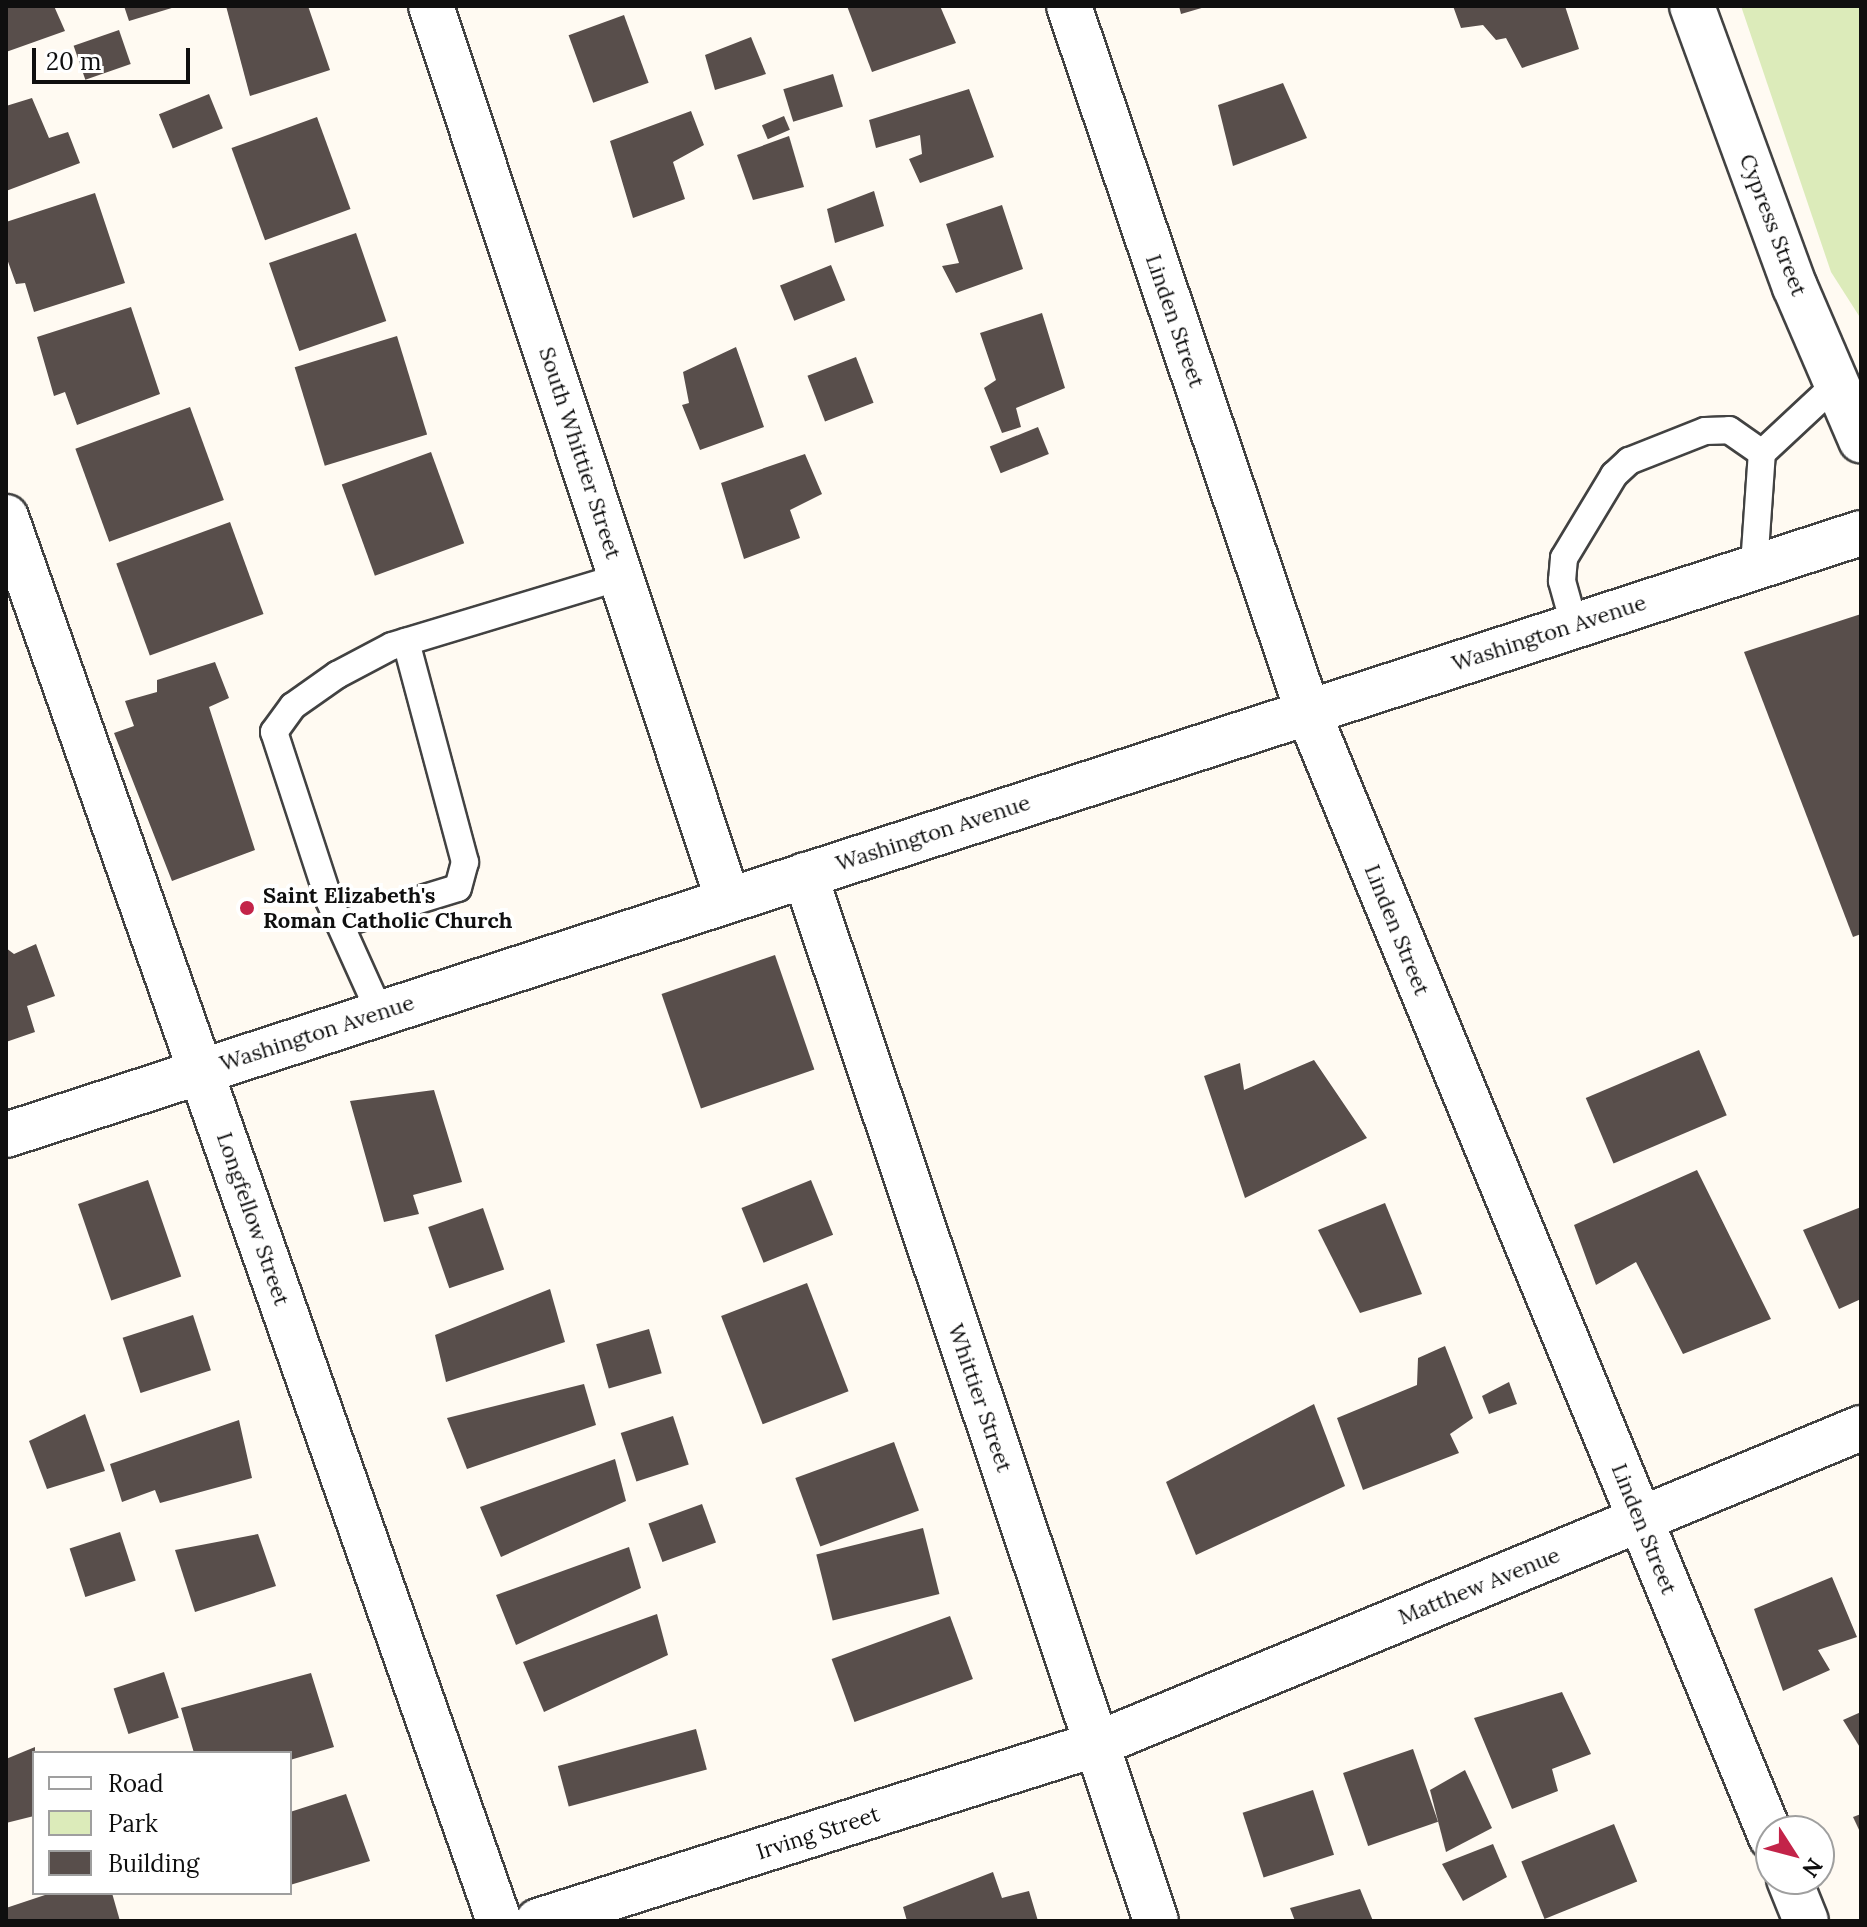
<!DOCTYPE html>
<html>
<head>
<meta charset="utf-8">
<style>
	body { margin:0 }
	#map { position:relative; width:1867px; height:1927px; overflow:hidden; background:#fffaf2; font-family:Lora,serif }
	div>[style] { position:absolute }
	.green>* { inset:0; background:#dcebba }
	.building>* { inset:0; background:#584e4b; transform-origin:0 0 }
	.roads { filter:drop-shadow(2px 0 #424242) drop-shadow(-2px 0 #424242) drop-shadow(0 2px #424242) drop-shadow(0 -2px #424242) }
	.service>* { height:26px; margin:-13px; padding:0 13px; transform-origin:13px; border-radius:13px; background:#fff }
	.minor>* { height:44px; margin:-22px; padding:0 22px; transform-origin:22px; border-radius:22px; background:#fff }
	.tertiary>* { height:44px; margin:-22px; padding:0 22px; transform-origin:22px; border-radius:22px; background:#fff }
	.dots>* { width:22px; height:22px; translate:-50% -50%; box-sizing:border-box; border:4px solid #fff; border-radius:50% }
	span { translate:-50% -50%; white-space:nowrap; text-align:center; line-height:1.15; -webkit-text-stroke:8px #fff; paint-order:stroke }
	.street-label { font-size:22px; color:#0f0f0f }
	.poi-label { font-size:22px; color:#0f0f0f; font-weight:700 }
	.left { translate:0 -50%; text-align:left }
	.frame { position:absolute; inset:0; border:8px solid #0f0f0f; pointer-events:none }
	.legend { position:absolute; left:32px; top:1751px; width:260px; height:144px; box-sizing:border-box; background:#fff; border:2px solid #9f9f9f; margin:0; padding:10px 14px; list-style:none; font-size:24px; color:#0f0f0f }
	.legend li { display:flex; align-items:center; gap:16px; height:40px }
	.legend b { width:40px; border:2px solid #9f9f9f }
	.north { position:absolute; left:1755px; top:1815px; width:80px; height:80px; box-sizing:border-box; background:#fff; border:2px solid #9f9f9f; border-radius:50%; rotate:126deg; font-size:22px; font-weight:700; line-height:32px; text-align:center; color:#0f0f0f }
	.north::after { content:''; display:block; margin:auto; width:28px; height:36px; background:#c32449; clip-path:polygon(50% 0,100% 100%,50% 72%,0 100%) }
	.scale { position:absolute; left:32px; top:48px; width:158px; height:36px; box-sizing:border-box; border:4px solid #0f0f0f; border-top:0; padding-left:10px; font-size:24px; line-height:28px; white-space:nowrap; color:#0f0f0f; -webkit-text-stroke:6px #fff; paint-order:stroke }
</style>
</head>
<body>
<div id="map">
	<div class="green">
		<div style="clip-path:polygon(1741px 6px,1861px 6px,1861px 319px,1831px 272px)"></div>
	</div>
	<div class="building">
		<div style="clip-path:polygon(6px 6px,54px 6px,65px 31px,6px 52px)"></div>
		<div style="clip-path:polygon(124px 6px,175px 6px,175px 7px,129px 21px)"></div>
		<div style="clip-path:polygon(226px 6px,308px 6px,330px 70px,250px 96px)"></div>
		<div style="clip-path:polygon(847px 6px,940px 6px,956px 43px,872px 72px)"></div>
		<div style="clip-path:polygon(1179px 6px,1205px 6px,1205px 7px,1181px 14px)"></div>
		<div style="clip-path:polygon(1453px 6px,1565px 6px,1579px 49px,1522px 68px,1506px 38px,1496px 40px,1483px 25px,1461px 28px)"></div>
		<div style="left:624px;top:15px;width:72px;height:59px;rotate:70deg"></div>
		<div style="left:119px;top:30px;width:36px;height:48px;rotate:71deg"></div>
		<div style="clip-path:polygon(751px 37px,766px 74px,715px 90px,705px 55px)"></div>
		<div style="left:833px;top:74px;width:34px;height:52px;rotate:73deg"></div>
		<div style="clip-path:polygon(1283px 83px,1307px 138px,1233px 166px,1218px 105px)"></div>
		<div style="clip-path:polygon(969px 89px,994px 157px,920px 183px,909px 159px,922px 154px,920px 135px,876px 148px,869px 120px)"></div>
		<div style="left:209px;top:94px;width:37px;height:54px;rotate:68deg"></div>
		<div style="clip-path:polygon(32px 98px,49px 138px,68px 132px,80px 163px,6px 191px,6px 106px)"></div>
		<div style="clip-path:polygon(691px 111px,704px 145px,673px 162px,685px 199px,633px 218px,610px 141px)"></div>
		<div style="left:784px;top:116px;width:15px;height:24px;rotate:67deg"></div>
		<div style="left:317px;top:117px;width:98px;height:91px;rotate:70deg"></div>
		<div style="clip-path:polygon(789px 136px,804px 187px,753px 200px,737px 155px)"></div>
		<div style="clip-path:polygon(874px 191px,884px 226px,835px 243px,827px 209px)"></div>
		<div style="clip-path:polygon(95px 193px,125px 283px,34px 312px,25px 283px,16px 284px,6px 256px,6px 222px)"></div>
		<div style="clip-path:polygon(1002px 205px,1023px 269px,956px 293px,942px 266px,959px 263px,946px 224px)"></div>
		<div style="left:356px;top:233px;width:93px;height:92px;rotate:71deg"></div>
		<div style="left:831px;top:265px;width:38px;height:55px;rotate:68deg"></div>
		<div style="clip-path:polygon(131px 307px,160px 394px,77px 425px,65px 392px,54px 396px,37px 337px)"></div>
		<div style="clip-path:polygon(1042px 313px,1065px 388px,1016px 408px,1021px 427px,1002px 433px,984px 388px,996px 380px,980px 333px)"></div>
		<div style="left:397px;top:336px;width:103px;height:107px;rotate:73deg"></div>
		<div style="clip-path:polygon(736px 347px,764px 427px,700px 450px,682px 405px,689px 403px,683px 372px)"></div>
		<div style="left:856px;top:357px;width:49px;height:52px;rotate:69deg"></div>
		<div style="left:190px;top:407px;width:99px;height:122px;rotate:70deg"></div>
		<div style="left:1038px;top:427px;width:29px;height:52px;rotate:68deg"></div>
		<div style="left:431px;top:452px;width:97px;height:95px;rotate:70deg"></div>
		<div style="clip-path:polygon(805px 454px,822px 494px,790px 510px,800px 538px,744px 559px,721px 483px)"></div>
		<div style="left:230px;top:522px;width:98px;height:121px;rotate:70deg"></div>
		<div style="clip-path:polygon(1861px 614px,1861px 934px,1853px 937px,1744px 652px)"></div>
		<div style="clip-path:polygon(215px 662px,229px 698px,209px 707px,255px 850px,172px 881px,114px 733px,134px 726px,125px 701px,157px 692px,157px 680px)"></div>
		<div style="clip-path:polygon(36px 944px,55px 996px,27px 1006px,35px 1032px,6px 1042px,6px 948px,14px 954px)"></div>
		<div style="left:775px;top:955px;width:121px;height:120px;rotate:71deg"></div>
		<div style="left:1699px;top:1050px;width:71px;height:123px;rotate:67deg"></div>
		<div style="clip-path:polygon(1314px 1060px,1367px 1138px,1245px 1198px,1204px 1076px,1240px 1063px,1244px 1090px)"></div>
		<div style="clip-path:polygon(434px 1090px,462px 1182px,413px 1195px,419px 1214px,384px 1222px,350px 1101px)"></div>
		<div style="clip-path:polygon(1697px 1170px,1771px 1319px,1683px 1354px,1636px 1262px,1596px 1285px,1574px 1225px)"></div>
		<div style="left:148px;top:1180px;width:102px;height:74px;rotate:71deg"></div>
		<div style="left:811px;top:1180px;width:59px;height:75px;rotate:68deg"></div>
		<div style="clip-path:polygon(1385px 1203px,1422px 1294px,1360px 1313px,1318px 1230px)"></div>
		<div style="clip-path:polygon(1861px 1207px,1861px 1299px,1839px 1309px,1803px 1230px)"></div>
		<div style="left:483px;top:1208px;width:65px;height:58px;rotate:71deg"></div>
		<div style="left:807px;top:1283px;width:116px;height:92px;rotate:69deg"></div>
		<div style="clip-path:polygon(550px 1289px,565px 1342px,446px 1382px,435px 1335px)"></div>
		<div style="left:193px;top:1315px;width:58px;height:74px;rotate:72deg"></div>
		<div style="left:649px;top:1329px;width:46px;height:55px;rotate:74deg"></div>
		<div style="clip-path:polygon(1445px 1346px,1473px 1418px,1450px 1434px,1459px 1453px,1363px 1490px,1337px 1418px,1417px 1385px,1418px 1358px)"></div>
		<div style="clip-path:polygon(1509px 1382px,1517px 1404px,1489px 1414px,1482px 1396px)"></div>
		<div style="clip-path:polygon(584px 1384px,596px 1425px,467px 1469px,447px 1418px)"></div>
		<div style="clip-path:polygon(1314px 1404px,1345px 1486px,1196px 1555px,1166px 1482px)"></div>
		<div style="clip-path:polygon(85px 1414px,105px 1471px,47px 1489px,29px 1441px)"></div>
		<div style="left:673px;top:1416px;width:51px;height:55px;rotate:72deg"></div>
		<div style="clip-path:polygon(239px 1420px,252px 1478px,160px 1503px,155px 1490px,122px 1502px,110px 1464px)"></div>
		<div style="left:894px;top:1442px;width:73px;height:105px;rotate:70deg"></div>
		<div style="clip-path:polygon(615px 1459px,626px 1501px,501px 1557px,480px 1507px)"></div>
		<div style="left:702px;top:1504px;width:41px;height:57px;rotate:70deg"></div>
		<div style="left:923px;top:1528px;width:68px;height:110px;rotate:76deg"></div>
		<div style="left:120px;top:1532px;width:51px;height:53px;rotate:72deg"></div>
		<div style="clip-path:polygon(258px 1534px,276px 1586px,195px 1612px,175px 1550px)"></div>
		<div style="clip-path:polygon(629px 1547px,641px 1588px,516px 1645px,496px 1595px)"></div>
		<div style="clip-path:polygon(1832px 1577px,1857px 1637px,1818px 1650px,1830px 1670px,1783px 1691px,1754px 1609px)"></div>
		<div style="clip-path:polygon(657px 1614px,668px 1655px,544px 1712px,523px 1662px)"></div>
		<div style="left:950px;top:1616px;width:67px;height:126px;rotate:70deg"></div>
		<div style="left:164px;top:1672px;width:48px;height:53px;rotate:72deg"></div>
		<div style="clip-path:polygon(311px 1673px,334px 1747px,290px 1760px,290px 1753px,194px 1753px,181px 1708px)"></div>
		<div style="clip-path:polygon(1562px 1692px,1591px 1754px,1552px 1769px,1558px 1791px,1512px 1809px,1474px 1718px)"></div>
		<div style="clip-path:polygon(1861px 1712px,1861px 1749px,1843px 1720px)"></div>
		<div style="left:696px;top:1729px;width:42px;height:143px;rotate:75deg"></div>
		<div style="clip-path:polygon(35px 1747px,34px 1816px,6px 1823px,6px 1759px)"></div>
		<div style="left:1413px;top:1749px;width:77px;height:74px;rotate:71deg"></div>
		<div style="clip-path:polygon(1465px 1770px,1492px 1828px,1446px 1852px,1430px 1790px)"></div>
		<div style="left:1313px;top:1790px;width:68px;height:74px;rotate:72deg"></div>
		<div style="clip-path:polygon(346px 1794px,370px 1861px,290px 1885px,290px 1812px)"></div>
		<div style="clip-path:polygon(1861px 1814px,1861px 1834px,1853px 1817px)"></div>
		<div style="left:1614px;top:1824px;width:62px;height:100px;rotate:68deg"></div>
		<div style="clip-path:polygon(1493px 1844px,1507px 1877px,1463px 1901px,1442px 1864px)"></div>
		<div style="clip-path:polygon(993px 1872px,1002px 1898px,1029px 1891px,1038px 1921px,907px 1921px,903px 1907px)"></div>
		<div style="clip-path:polygon(1360px 1889px,1373px 1921px,1295px 1921px,1290px 1908px)"></div>
		<div style="clip-path:polygon(51px 1893px,112px 1893px,120px 1921px,6px 1921px,6px 1908px)"></div>
	</div>
	<div class="roads">
		<div class="service">
			<div style="left:1754px;top:566px;width:113px;rotate:-86deg"></div>
			<div style="left:1762px;top:453px;width:103px;rotate:-43deg"></div>
			<div style="left:1574px;top:624px;width:45px;rotate:-105.6deg"></div>
			<div style="left:1562px;top:581px;width:23px;rotate:-85deg"></div>
			<div style="left:1564px;top:558px;width:97px;rotate:-58.9deg"></div>
			<div style="left:1614px;top:475px;width:21px;rotate:-43deg"></div>
			<div style="left:1629px;top:461px;width:82px;rotate:-21.5deg"></div>
			<div style="left:1705px;top:431px;width:24px;rotate:-2deg"></div>
			<div style="left:1729px;top:430px;width:40px;rotate:34.9deg"></div>
			<div style="left:340px;top:924px;width:123px;rotate:-17deg"></div>
			<div style="left:458px;top:888px;width:27px;rotate:-75deg"></div>
			<div style="left:465px;top:862px;width:228px;rotate:-105deg"></div>
			<div style="left:380px;top:1013px;width:124px;rotate:-114.3deg"></div>
			<div style="left:329px;top:900px;width:177px;rotate:-108.1deg"></div>
			<div style="left:274px;top:732px;width:32px;rotate:-54deg"></div>
			<div style="left:293px;top:706px;width:54px;rotate:-35.2deg"></div>
			<div style="left:337px;top:675px;width:62px;rotate:-27.8deg"></div>
			<div style="left:392px;top:646px;width:239px;rotate:-16.8deg"></div>
		</div>
		<div class="minor">
			<div style="left:431px;top:6px;width:942px;rotate:71.62deg"></div>
			<div style="left:1069px;top:6px;width:745px;rotate:71.3deg"></div>
			<div style="left:1308px;top:712px;width:1217px;rotate:67.63deg"></div>
			<div style="left:1692px;top:6px;width:299px;rotate:69.9deg"></div>
			<div style="left:1795px;top:287px;width:167px;rotate:66.7deg"></div>
			<div style="left:6px;top:517px;width:1488px;rotate:70.65deg"></div>
			<div style="left:805px;top:875px;width:1103px;rotate:71.45deg"></div>
			<div style="left:1789px;top:1879px;width:45px;rotate:68deg"></div>
			<div style="left:538px;top:1921px;width:586px;rotate:-17.57deg"></div>
			<div style="left:1097px;top:1744px;width:827px;rotate:-22.47deg"></div>
		</div>
		<div class="tertiary">
			<div style="left:6px;top:1135px;width:1950px;rotate:-17.98deg"></div>
		</div>
	</div>
	<div class="dots">
		<div style="left:247px;top:908px;background:#c32449"></div>
	</div>
	<div class="street-label">
		<span style="left:1773px;top:225px;rotate:69deg">Cypress Street</span>
		<span style="left:1175px;top:321px;rotate:71deg">Linden Street</span>
		<span style="left:580px;top:453px;rotate:72deg">South Whittier Street</span>
		<span style="left:1549px;top:633px;rotate:-18deg">Washington Avenue</span>
		<span style="left:933px;top:833px;rotate:-18deg">Washington Avenue</span>
		<span style="left:1397px;top:930px;rotate:68deg">Linden Street</span>
		<span style="left:317px;top:1033px;rotate:-18deg">Washington Avenue</span>
		<span style="left:253px;top:1219px;rotate:71deg">Longfellow Street</span>
		<span style="left:980px;top:1398px;rotate:71deg">Whittier Street</span>
		<span style="left:1644px;top:1529px;rotate:68deg">Linden Street</span>
		<span style="left:1479px;top:1586px;rotate:-22deg">Matthew Avenue</span>
		<span style="left:818px;top:1833px;rotate:-18deg">Irving Street</span>
	</div>
	<div class="poi-label">
		<span class="left" style="left:263px;top:908px">Saint Elizabeth's<br>Roman Catholic Church</span>
	</div>
	<div class="frame"></div>
	<ul class="legend">
	<li><b style="height:10px;background:#fff"></b>Road</li>
	<li><b style="height:22px;background:#dcebba"></b>Park</li>
	<li><b style="height:22px;background:#584e4b"></b>Building</li>
	</ul>
	<div class="north">N</div>
	<div class="scale">20 m</div>
</div>
</body>
</html>
